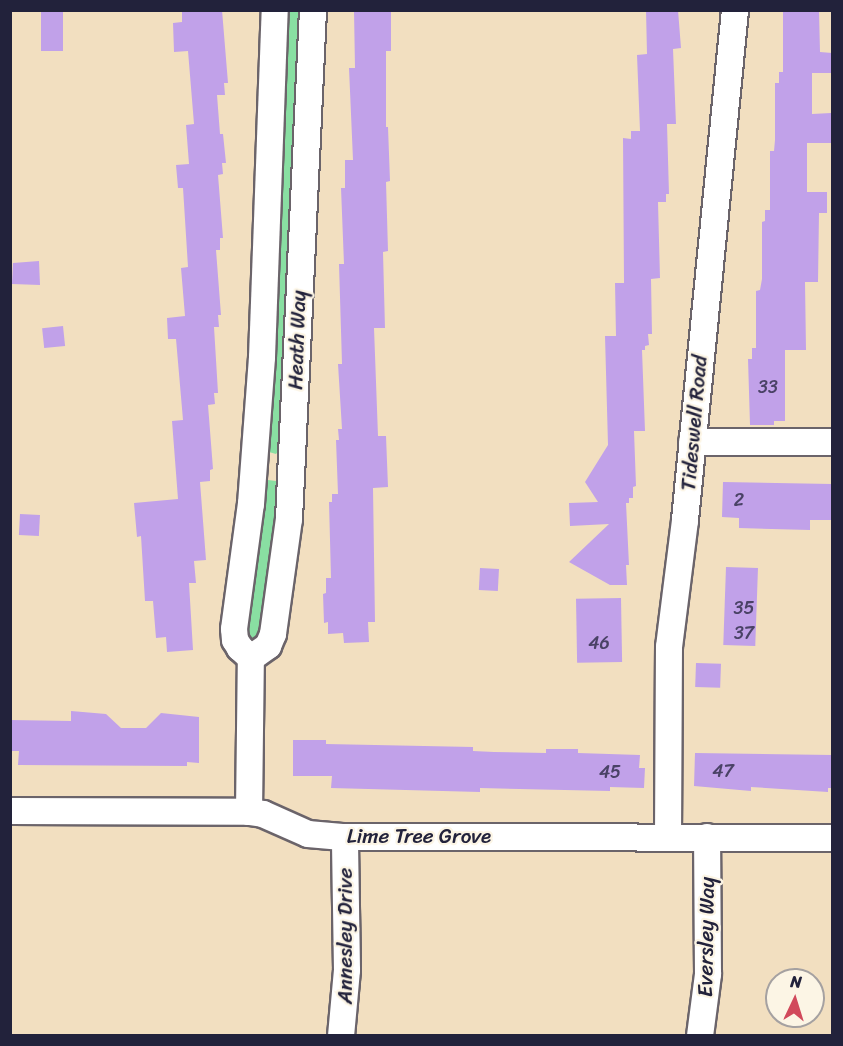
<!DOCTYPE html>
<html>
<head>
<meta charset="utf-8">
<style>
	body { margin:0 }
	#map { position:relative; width:843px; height:1046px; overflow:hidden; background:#f2dfc0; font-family:Sriracha,sans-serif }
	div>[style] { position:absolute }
	.green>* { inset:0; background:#89dfa2 }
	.building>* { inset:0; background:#c1a1e9; transform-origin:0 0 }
	.roads { filter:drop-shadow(2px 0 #6b646a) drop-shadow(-2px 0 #6b646a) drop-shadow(0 2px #6b646a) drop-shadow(0 -2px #6b646a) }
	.minor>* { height:26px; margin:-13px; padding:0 13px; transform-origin:13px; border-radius:13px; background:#fff }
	span { translate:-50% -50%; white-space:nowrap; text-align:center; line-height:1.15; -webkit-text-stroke:4.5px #fcf5e5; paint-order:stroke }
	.number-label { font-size:18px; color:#4a4266 }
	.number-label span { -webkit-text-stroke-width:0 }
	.street-label { font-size:21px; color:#22223b }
	.frame { position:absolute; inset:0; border:12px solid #22223b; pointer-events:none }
	.north { position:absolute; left:765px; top:968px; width:60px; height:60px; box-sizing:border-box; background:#fcf5e5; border:2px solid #a5a1a1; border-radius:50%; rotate:4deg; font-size:16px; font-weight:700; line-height:24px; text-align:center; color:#22223b }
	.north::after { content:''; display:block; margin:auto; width:21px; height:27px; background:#d1495b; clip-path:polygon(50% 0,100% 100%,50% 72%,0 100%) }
</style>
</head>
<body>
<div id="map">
	<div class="green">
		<div style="clip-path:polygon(284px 11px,301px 11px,284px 404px,281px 448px,276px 454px,269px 452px,266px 448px)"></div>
		<div style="clip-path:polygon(268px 480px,276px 481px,278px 485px,276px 525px,261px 637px,256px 645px,243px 637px,264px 482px)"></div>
	</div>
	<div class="building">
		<div style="left:41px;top:10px;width:22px;height:41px"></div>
		<div style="clip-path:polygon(182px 10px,222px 10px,228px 83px,224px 83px,225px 95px,217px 95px,220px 134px,223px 134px,226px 163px,222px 163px,223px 174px,218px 175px,223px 238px,220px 238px,220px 250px,216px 250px,221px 315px,218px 315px,219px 327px,214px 327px,218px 393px,214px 393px,215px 404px,208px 405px,213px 469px,210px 470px,210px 481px,200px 482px,206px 560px,194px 561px,196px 583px,189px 583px,193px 650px,167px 652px,166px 637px,156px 638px,153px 601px,145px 601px,141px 536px,137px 537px,134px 503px,178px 499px,172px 421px,183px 420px,176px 339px,168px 339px,167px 318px,185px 316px,181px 268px,188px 267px,183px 188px,178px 188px,176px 165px,189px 164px,186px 125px,194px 124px,188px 51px,174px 52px,173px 23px,182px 22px)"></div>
		<div style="clip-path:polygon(391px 10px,391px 51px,386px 51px,386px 127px,388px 127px,390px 181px,386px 182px,388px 251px,383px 252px,385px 328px,374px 328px,378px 436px,386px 436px,388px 487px,373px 488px,375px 622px,368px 622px,369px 642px,344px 643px,343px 633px,328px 634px,328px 622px,324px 623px,323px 594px,326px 593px,326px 578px,331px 578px,329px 502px,332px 502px,332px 494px,338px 494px,336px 440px,339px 440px,338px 429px,342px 429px,338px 364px,342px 364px,339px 264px,344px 264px,341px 188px,345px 188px,345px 160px,353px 160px,349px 68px,355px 68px,354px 11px)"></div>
		<div style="clip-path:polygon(646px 10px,678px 10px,681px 48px,673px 49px,676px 124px,667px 124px,669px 194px,666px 194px,666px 202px,658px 202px,660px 278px,651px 279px,652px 334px,648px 334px,649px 345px,645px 346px,645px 350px,642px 350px,645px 431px,634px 431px,636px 486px,633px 487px,633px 498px,629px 498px,629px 503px,626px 503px,629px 565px,626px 565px,627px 585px,610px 585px,569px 562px,609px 524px,570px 526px,569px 503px,598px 502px,585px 482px,608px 445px,605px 336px,616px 336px,615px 283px,624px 283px,623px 138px,631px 139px,631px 131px,640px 131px,637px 55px,647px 54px)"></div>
		<div style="clip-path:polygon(787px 10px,819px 10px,820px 52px,832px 53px,832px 73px,812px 73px,812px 114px,831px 113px,831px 143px,807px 143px,807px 192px,827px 192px,827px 213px,819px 213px,818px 282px,805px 282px,806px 350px,785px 350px,785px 421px,774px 421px,774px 425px,750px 425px,748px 359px,752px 359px,752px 348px,756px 348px,756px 291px,760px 290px,762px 279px,762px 222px,765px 221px,765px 210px,770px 210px,770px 151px,774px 151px,775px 140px,775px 83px,779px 83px,779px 72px,783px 72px,783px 12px)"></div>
		<div style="clip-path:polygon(39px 261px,40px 285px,12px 284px,13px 263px)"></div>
		<div style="left:63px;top:326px;width:20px;height:21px;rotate:84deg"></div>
		<div style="clip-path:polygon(723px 482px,832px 484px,832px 520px,810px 520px,810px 530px,739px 528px,739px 518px,722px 517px)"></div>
		<div style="left:20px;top:514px;width:20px;height:21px;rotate:3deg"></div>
		<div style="left:726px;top:567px;width:32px;height:78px;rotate:2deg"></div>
		<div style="left:480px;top:568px;width:19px;height:22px;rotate:3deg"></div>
		<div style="left:621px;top:598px;width:64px;height:45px;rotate:89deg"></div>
		<div style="left:696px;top:663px;width:25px;height:24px;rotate:2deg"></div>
		<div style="clip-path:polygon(71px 711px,106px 714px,121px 728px,146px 728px,161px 713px,199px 717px,199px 763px,187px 762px,187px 766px,18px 765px,19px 751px,10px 751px,10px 720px,71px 721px)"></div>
		<div style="clip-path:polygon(293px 740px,326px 740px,326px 744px,473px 747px,473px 751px,494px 752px,546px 753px,546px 749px,578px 749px,578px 753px,640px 755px,639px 768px,645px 768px,644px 788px,610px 787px,610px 791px,480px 788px,480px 792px,331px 788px,332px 776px,293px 776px)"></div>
		<div style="clip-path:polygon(695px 753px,832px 755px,832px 788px,828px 788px,828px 792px,751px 787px,751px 791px,694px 786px)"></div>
	</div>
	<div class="roads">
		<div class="minor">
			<div style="left:692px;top:442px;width:140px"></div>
			<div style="left:251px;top:658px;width:15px;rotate:-138deg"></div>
			<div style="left:240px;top:648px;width:9px;rotate:-122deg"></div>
			<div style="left:235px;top:640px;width:11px;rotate:-95deg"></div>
			<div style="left:234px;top:629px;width:126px;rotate:-82.3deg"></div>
			<div style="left:251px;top:504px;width:147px;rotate:-85.7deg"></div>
			<div style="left:262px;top:357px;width:347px;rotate:-87.9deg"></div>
			<div style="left:10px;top:811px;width:239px;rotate:0.2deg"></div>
			<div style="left:249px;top:812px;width:14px;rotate:8deg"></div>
			<div style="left:263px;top:814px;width:49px;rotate:24deg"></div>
			<div style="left:308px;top:834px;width:37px;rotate:5deg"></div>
			<div style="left:345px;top:837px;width:487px;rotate:0.1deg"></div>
			<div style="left:249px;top:812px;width:154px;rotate:-89.3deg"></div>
			<div style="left:251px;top:658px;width:21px;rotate:-35deg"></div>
			<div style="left:268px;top:646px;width:13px;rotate:-67deg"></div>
			<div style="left:273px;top:634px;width:116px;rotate:-82.1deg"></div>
			<div style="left:289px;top:519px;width:510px;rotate:-87.3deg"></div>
			<div style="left:668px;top:837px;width:190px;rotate:-89.7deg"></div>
			<div style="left:669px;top:647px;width:128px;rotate:-82.8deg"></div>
			<div style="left:685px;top:520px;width:512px;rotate:-84.4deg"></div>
			<div style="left:341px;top:1036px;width:66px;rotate:-84.8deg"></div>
			<div style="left:347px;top:970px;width:133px;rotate:-90.9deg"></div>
			<div style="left:700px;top:1036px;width:63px;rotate:-82.6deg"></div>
			<div style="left:708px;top:974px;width:137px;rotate:-90.4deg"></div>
		</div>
	</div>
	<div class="number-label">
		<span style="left:768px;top:387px">33</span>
		<span style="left:739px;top:500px">2</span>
		<span style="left:744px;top:608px">35</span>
		<span style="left:744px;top:633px">37</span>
		<span style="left:599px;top:643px">46</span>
		<span style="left:723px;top:771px">47</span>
		<span style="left:610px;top:772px">45</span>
	</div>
	<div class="street-label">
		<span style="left:297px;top:340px;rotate:-88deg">Heath Way</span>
		<span style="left:694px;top:423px;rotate:-85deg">Tideswell Road</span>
		<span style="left:419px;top:836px">Lime Tree Grove</span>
		<span style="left:345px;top:936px;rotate:-90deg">Annesley Drive</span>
		<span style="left:706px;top:937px;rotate:-89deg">Eversley Way</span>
	</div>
	<div class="frame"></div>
	<div class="north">N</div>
</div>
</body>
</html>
